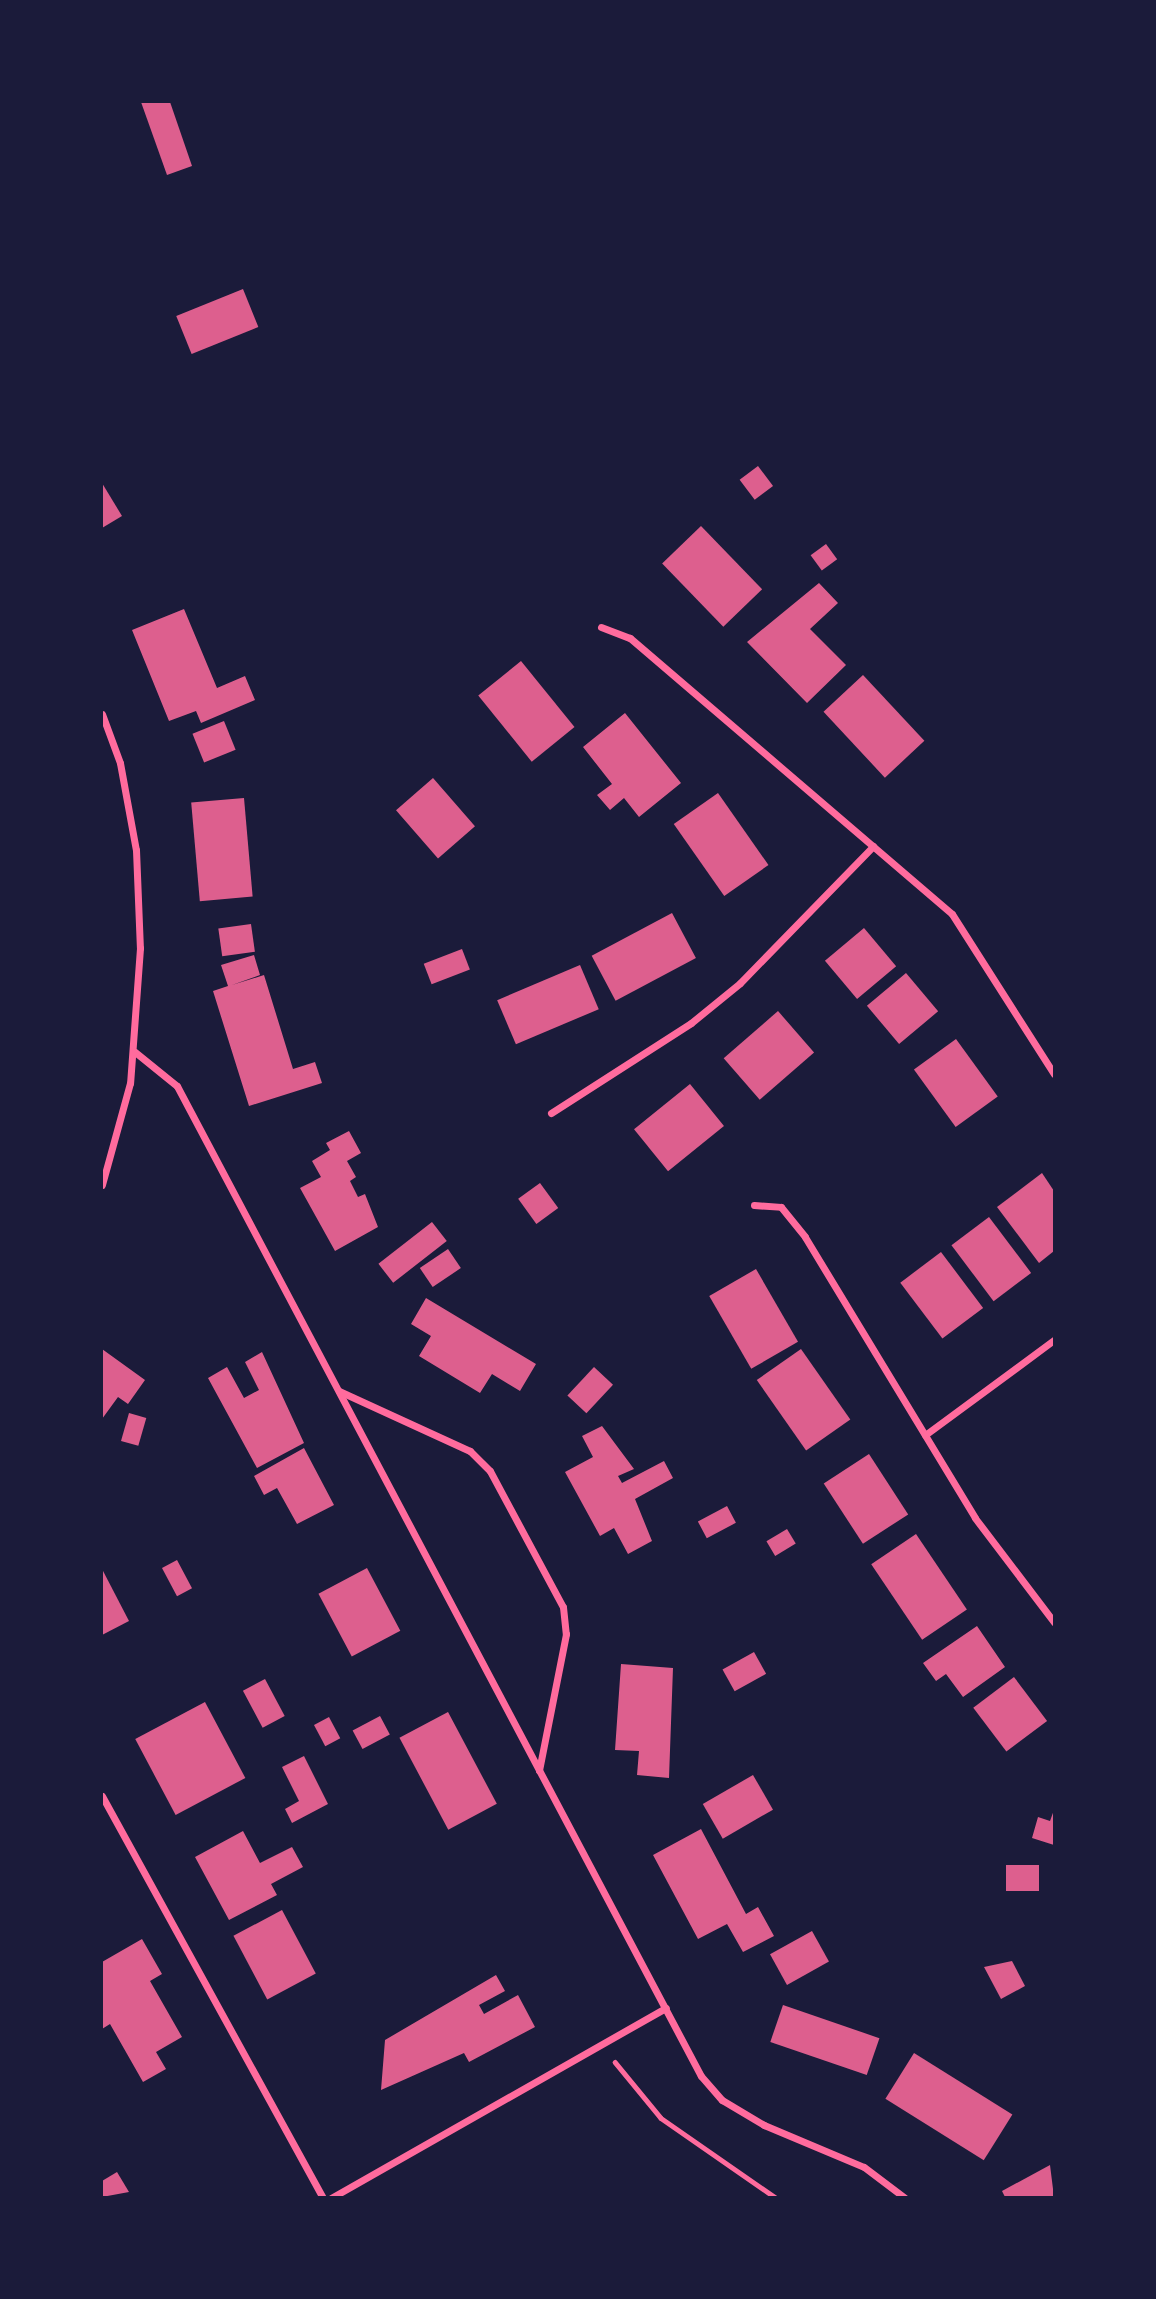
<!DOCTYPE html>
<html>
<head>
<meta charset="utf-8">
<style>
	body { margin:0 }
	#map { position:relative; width:1156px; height:2299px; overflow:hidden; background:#1b1b3a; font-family:Karla,sans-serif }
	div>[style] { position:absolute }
	.building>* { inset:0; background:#dd5f8e; transform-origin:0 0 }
	.path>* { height:4.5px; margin:-2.25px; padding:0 2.25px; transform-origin:2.25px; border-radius:2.25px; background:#ff6b9d }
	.minor>* { height:7px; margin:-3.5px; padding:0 3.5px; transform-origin:3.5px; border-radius:3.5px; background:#ff6b9d }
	span { translate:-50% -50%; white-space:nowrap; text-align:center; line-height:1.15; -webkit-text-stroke:7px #1b1b3a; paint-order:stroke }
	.frame { position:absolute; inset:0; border:103px solid #1b1b3a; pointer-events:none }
</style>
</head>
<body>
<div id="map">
	<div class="building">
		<div style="clip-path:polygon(141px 102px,170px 102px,192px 166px,167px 175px)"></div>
		<div style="left:243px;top:289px;width:41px;height:72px;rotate:68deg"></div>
		<div style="left:758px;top:466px;width:25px;height:23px;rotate:53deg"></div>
		<div style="clip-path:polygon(102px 483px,122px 516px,102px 528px)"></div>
		<div style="left:701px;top:526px;width:88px;height:54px;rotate:46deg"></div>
		<div style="left:826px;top:544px;width:19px;height:19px;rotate:54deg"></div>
		<div style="clip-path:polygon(819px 583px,838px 603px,810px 629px,846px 665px,807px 703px,747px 642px)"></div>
		<div style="clip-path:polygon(184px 609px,217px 688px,245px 676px,255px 700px,201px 723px,196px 711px,169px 721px,132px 630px)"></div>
		<div style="left:521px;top:661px;width:85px;height:55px;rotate:51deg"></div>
		<div style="left:863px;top:675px;width:90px;height:54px;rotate:47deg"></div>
		<div style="clip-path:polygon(625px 713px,681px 783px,639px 817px,624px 798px,610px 810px,597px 795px,612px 784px,583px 747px)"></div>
		<div style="left:224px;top:721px;width:31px;height:34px;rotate:68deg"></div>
		<div style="left:433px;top:778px;width:64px;height:49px;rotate:49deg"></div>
		<div style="left:718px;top:793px;width:88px;height:54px;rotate:55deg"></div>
		<div style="left:244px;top:798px;width:99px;height:53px;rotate:85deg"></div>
		<div style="left:672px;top:913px;width:51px;height:91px;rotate:62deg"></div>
		<div style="left:251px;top:924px;width:28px;height:33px;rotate:82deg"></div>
		<div style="left:864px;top:928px;width:50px;height:51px;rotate:50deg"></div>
		<div style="left:462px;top:949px;width:22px;height:41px;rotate:69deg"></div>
		<div style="clip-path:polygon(254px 955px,260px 975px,232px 985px,264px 975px,293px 1069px,315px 1062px,322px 1083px,249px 1106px,213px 991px,228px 986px,221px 965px)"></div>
		<div style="left:580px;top:965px;width:48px;height:90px;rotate:67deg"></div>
		<div style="left:906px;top:973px;width:50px;height:51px;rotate:50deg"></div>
		<div style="left:778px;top:1011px;width:55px;height:72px;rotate:49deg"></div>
		<div style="left:956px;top:1039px;width:71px;height:52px;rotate:54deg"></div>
		<div style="left:690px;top:1084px;width:54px;height:72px;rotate:51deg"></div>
		<div style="clip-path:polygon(349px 1131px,361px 1153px,347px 1161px,356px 1177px,350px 1181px,358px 1197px,365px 1194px,378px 1227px,335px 1251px,300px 1188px,321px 1177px,312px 1161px,330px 1150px,326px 1143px)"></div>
		<div style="clip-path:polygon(1042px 1173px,1054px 1191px,1054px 1251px,1039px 1263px,997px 1207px)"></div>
		<div style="left:540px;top:1183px;width:31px;height:27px;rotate:54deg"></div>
		<div style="left:989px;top:1217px;width:70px;height:47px;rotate:53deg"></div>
		<div style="left:432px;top:1222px;width:24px;height:68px;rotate:52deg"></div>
		<div style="left:448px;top:1249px;width:23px;height:34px;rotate:56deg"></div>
		<div style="left:941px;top:1252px;width:70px;height:51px;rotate:53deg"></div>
		<div style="left:756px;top:1269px;width:84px;height:54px;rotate:60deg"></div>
		<div style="clip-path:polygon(426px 1298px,536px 1364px,520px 1391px,492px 1374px,480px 1393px,419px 1356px,431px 1336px,411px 1324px)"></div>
		<div style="clip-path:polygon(102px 1349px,145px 1380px,128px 1404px,118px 1397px,102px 1419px)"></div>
		<div style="left:801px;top:1349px;width:86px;height:54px;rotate:55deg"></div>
		<div style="clip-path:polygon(262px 1352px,304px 1443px,257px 1468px,208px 1378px,227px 1367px,244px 1398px,259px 1390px,245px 1362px)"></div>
		<div style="left:594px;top:1367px;width:26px;height:39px;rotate:43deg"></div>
		<div style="left:129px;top:1413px;width:18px;height:29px;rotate:16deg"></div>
		<div style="clip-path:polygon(602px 1426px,634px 1469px,618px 1476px,622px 1483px,664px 1461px,673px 1478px,635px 1499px,652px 1541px,628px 1554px,614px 1528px,600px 1536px,565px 1472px,593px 1457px,582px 1436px)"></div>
		<div style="clip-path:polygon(304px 1448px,334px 1505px,297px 1524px,277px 1488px,264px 1495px,254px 1476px)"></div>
		<div style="left:869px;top:1454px;width:72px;height:54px;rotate:57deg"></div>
		<div style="left:727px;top:1506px;width:19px;height:33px;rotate:62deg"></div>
		<div style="left:787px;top:1529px;width:17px;height:24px;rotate:59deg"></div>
		<div style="left:916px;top:1534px;width:91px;height:54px;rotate:56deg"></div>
		<div style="left:177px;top:1560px;width:32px;height:17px;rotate:62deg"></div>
		<div style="left:367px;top:1568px;width:71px;height:55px;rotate:62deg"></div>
		<div style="clip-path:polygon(102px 1569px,129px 1621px,102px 1635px)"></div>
		<div style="clip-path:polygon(977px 1626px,1005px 1667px,963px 1697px,946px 1674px,936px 1681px,923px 1663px)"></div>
		<div style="left:754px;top:1652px;width:25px;height:36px;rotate:61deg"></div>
		<div style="clip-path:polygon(621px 1664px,673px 1668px,669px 1778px,637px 1775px,639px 1751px,615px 1750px)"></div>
		<div style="left:1014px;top:1677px;width:55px;height:51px;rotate:53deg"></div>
		<div style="left:265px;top:1679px;width:42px;height:25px;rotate:62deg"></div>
		<div style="left:205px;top:1702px;width:86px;height:79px;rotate:62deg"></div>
		<div style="left:448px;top:1712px;width:104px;height:55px;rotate:62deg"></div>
		<div style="left:380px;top:1716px;width:21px;height:31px;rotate:62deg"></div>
		<div style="left:329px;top:1717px;width:24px;height:17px;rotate:62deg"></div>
		<div style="clip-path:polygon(304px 1756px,328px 1804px,292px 1823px,285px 1809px,299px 1801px,282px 1767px)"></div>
		<div style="left:753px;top:1775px;width:40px;height:58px;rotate:60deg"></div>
		<div style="clip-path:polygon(1054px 1810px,1054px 1845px,1032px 1838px,1038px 1817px,1050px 1821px)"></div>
		<div style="clip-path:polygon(701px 1829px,746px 1914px,758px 1907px,774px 1936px,743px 1952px,727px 1924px,698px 1939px,653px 1855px)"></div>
		<div style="clip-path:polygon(243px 1831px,260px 1863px,292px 1847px,303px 1867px,271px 1884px,277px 1895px,229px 1920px,195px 1857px)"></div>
		<div style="left:1039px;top:1865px;width:26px;height:33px;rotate:90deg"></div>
		<div style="left:282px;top:1910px;width:72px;height:55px;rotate:62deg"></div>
		<div style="left:812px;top:1931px;width:35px;height:48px;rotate:61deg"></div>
		<div style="clip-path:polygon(142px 1939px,162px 1974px,150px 1981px,182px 2037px,156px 2052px,166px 2069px,143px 2082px,110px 2024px,102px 2029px,102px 1962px)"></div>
		<div style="clip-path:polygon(1012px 1961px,1025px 1986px,1001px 1999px,984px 1967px)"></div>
		<div style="clip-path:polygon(496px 1975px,505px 1991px,479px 2005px,484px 2014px,518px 1995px,535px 2027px,469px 2062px,464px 2053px,381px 2090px,385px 2040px)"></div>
		<div style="left:783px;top:2005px;width:102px;height:39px;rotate:19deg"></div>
		<div style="left:914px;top:2053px;width:116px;height:54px;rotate:32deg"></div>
		<div style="clip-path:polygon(1050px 2165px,1054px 2197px,1005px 2197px,1002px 2191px)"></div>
		<div style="clip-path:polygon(117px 2172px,129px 2192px,102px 2197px,102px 2181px)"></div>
	</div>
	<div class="path">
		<div style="left:615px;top:2062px;width:72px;rotate:50.6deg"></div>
		<div style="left:661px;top:2118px;width:140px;rotate:34.8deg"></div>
	</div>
	<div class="minor">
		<div style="left:601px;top:627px;width:31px;rotate:21deg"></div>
		<div style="left:630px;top:638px;width:424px;rotate:40.6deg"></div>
		<div style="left:952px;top:914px;width:190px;rotate:57.5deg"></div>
		<div style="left:102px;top:714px;width:52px;rotate:69.8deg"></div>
		<div style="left:120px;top:763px;width:88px;rotate:79.6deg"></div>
		<div style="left:136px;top:850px;width:98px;rotate:87.7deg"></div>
		<div style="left:140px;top:948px;width:135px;rotate:94.2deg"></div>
		<div style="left:130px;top:1083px;width:106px;rotate:105.4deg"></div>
		<div style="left:135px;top:1052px;width:54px;rotate:39deg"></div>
		<div style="left:177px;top:1086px;width:1120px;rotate:62.11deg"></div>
		<div style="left:701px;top:2076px;width:32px;rotate:49deg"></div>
		<div style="left:722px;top:2100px;width:49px;rotate:30.8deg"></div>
		<div style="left:764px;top:2125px;width:108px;rotate:22.8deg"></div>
		<div style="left:864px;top:2167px;width:51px;rotate:37.1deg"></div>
		<div style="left:551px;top:1113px;width:166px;rotate:-32.7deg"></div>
		<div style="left:691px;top:1023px;width:63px;rotate:-39.2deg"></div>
		<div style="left:740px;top:983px;width:191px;rotate:-45.8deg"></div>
		<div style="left:754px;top:1205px;width:27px;rotate:4deg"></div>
		<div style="left:781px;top:1207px;width:38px;rotate:51deg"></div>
		<div style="left:805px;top:1237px;width:328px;rotate:58.8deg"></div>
		<div style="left:975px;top:1518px;width:131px;rotate:52.8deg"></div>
		<div style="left:339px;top:1391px;width:144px;rotate:24.6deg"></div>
		<div style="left:470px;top:1451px;width:28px;rotate:45deg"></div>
		<div style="left:490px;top:1471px;width:154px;rotate:61.8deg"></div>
		<div style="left:563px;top:1607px;width:27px;rotate:84deg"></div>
		<div style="left:566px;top:1634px;width:139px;rotate:101.2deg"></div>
		<div style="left:925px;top:1435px;width:160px;rotate:-36.4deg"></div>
		<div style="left:102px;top:1796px;width:459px;rotate:61.2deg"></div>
		<div style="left:331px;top:2198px;width:385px;rotate:-29.6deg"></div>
	</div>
	<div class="frame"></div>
</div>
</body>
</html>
